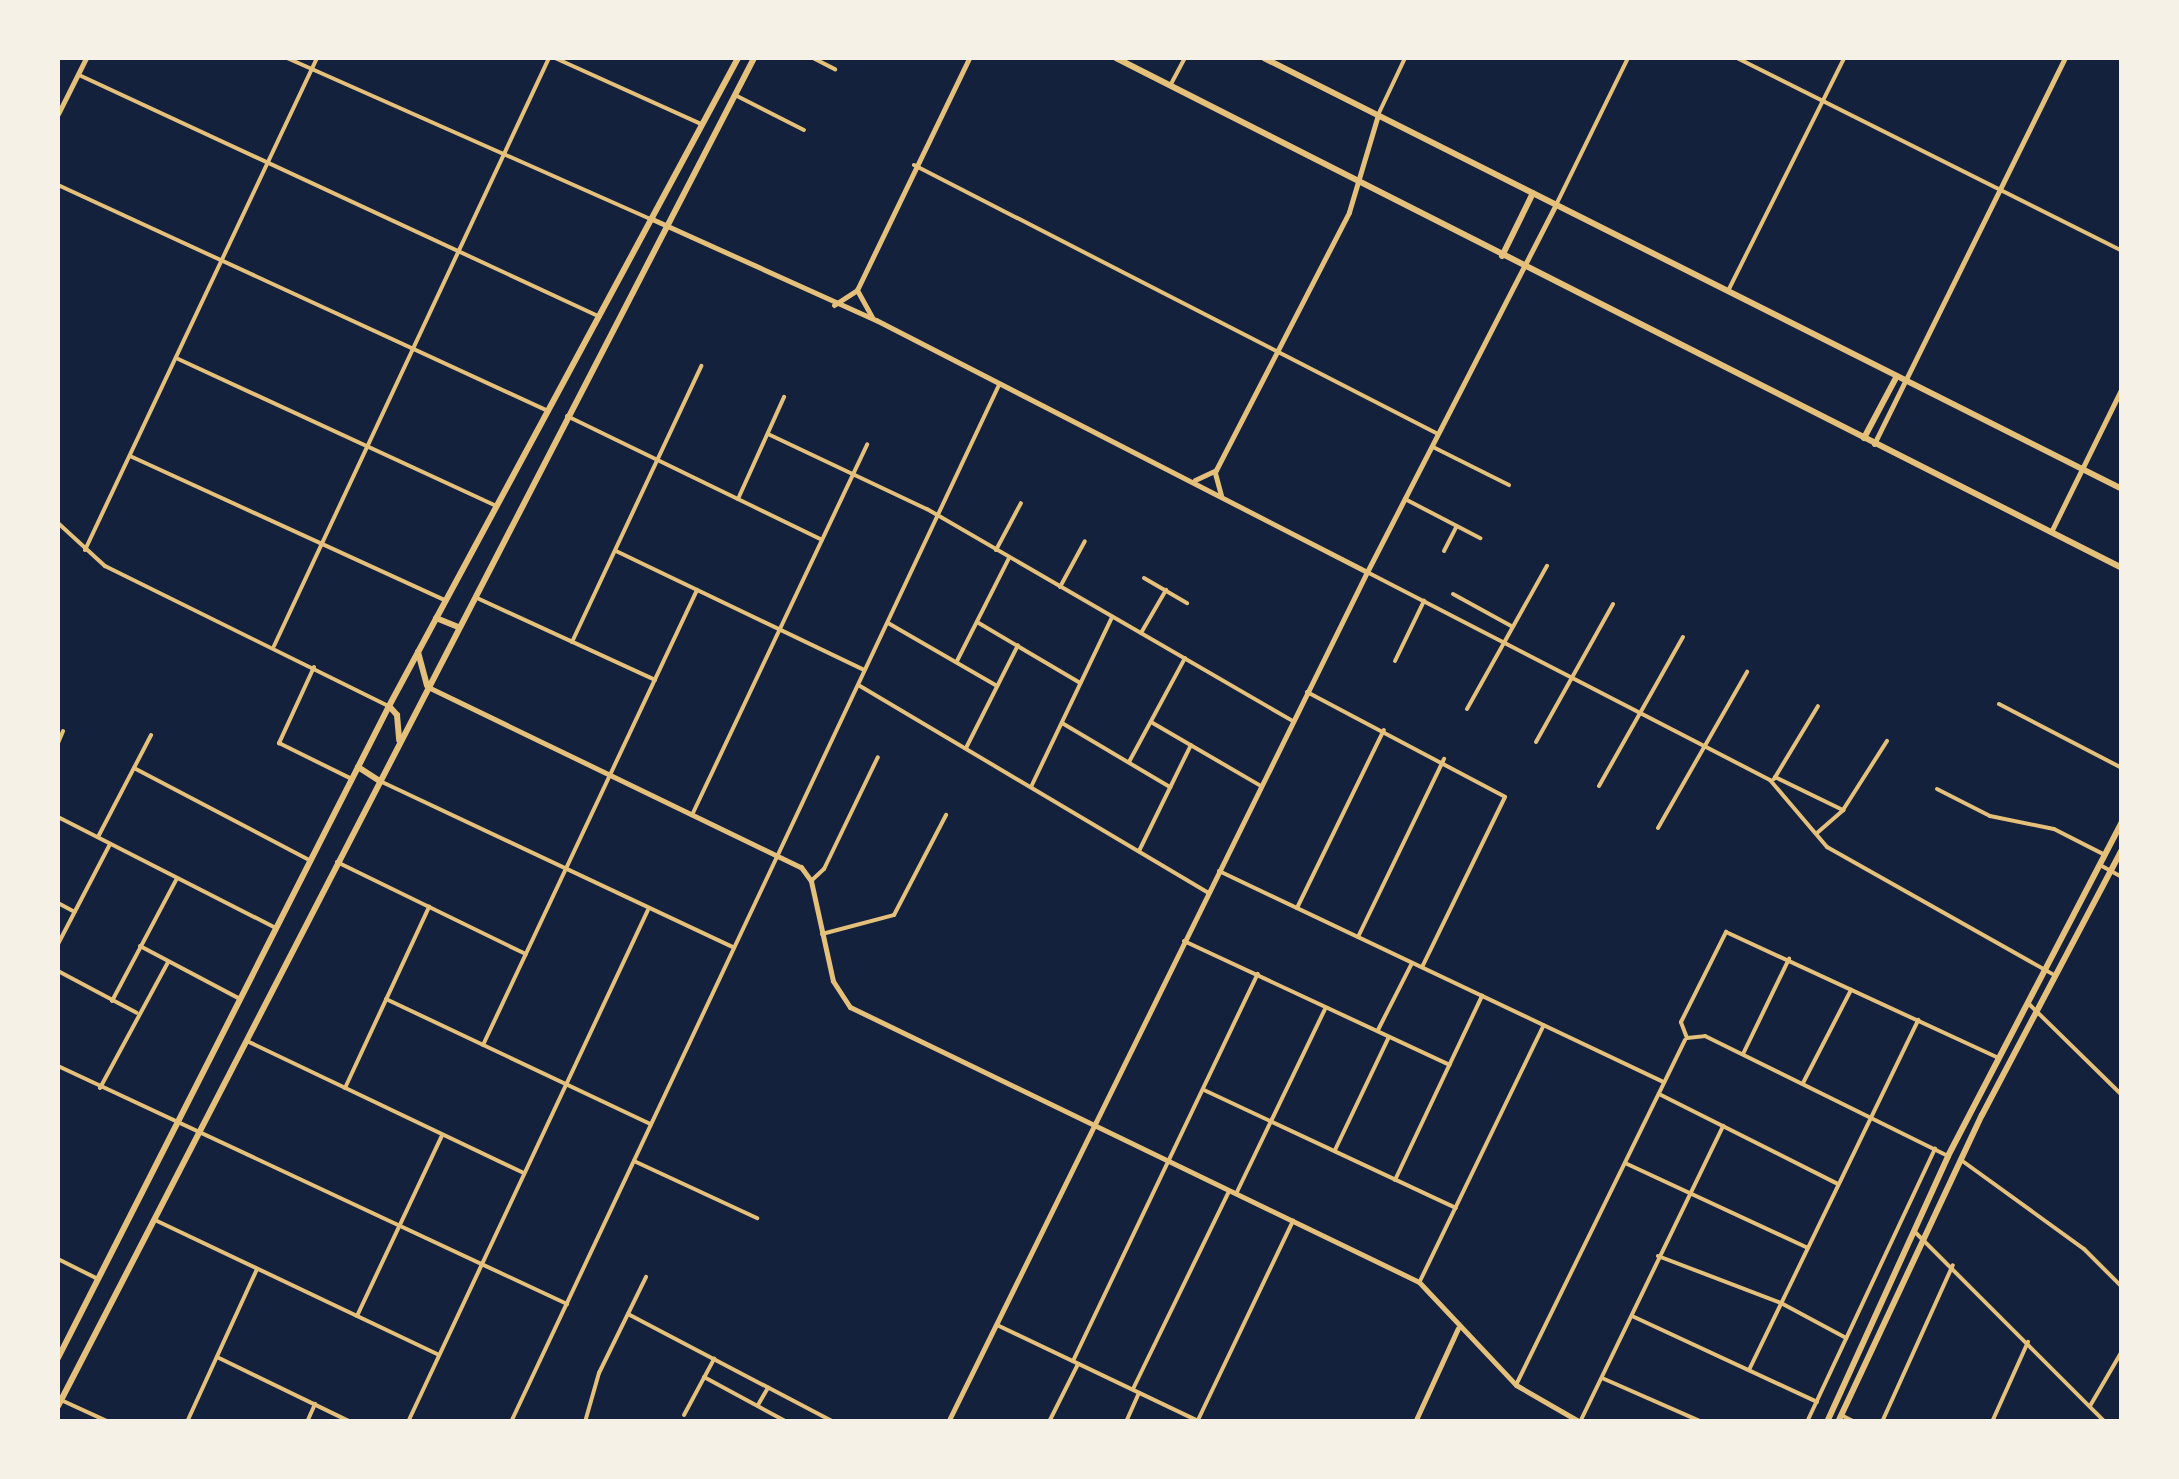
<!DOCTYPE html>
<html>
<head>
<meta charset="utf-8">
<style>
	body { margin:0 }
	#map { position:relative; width:2179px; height:1479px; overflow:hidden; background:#14213d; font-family:"Golos Text",sans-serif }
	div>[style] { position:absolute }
	.pedestrian>* { height:4px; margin:-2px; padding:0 2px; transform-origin:2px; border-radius:2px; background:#e5c07b }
	.minor>* { height:4px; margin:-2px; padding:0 2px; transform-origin:2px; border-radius:2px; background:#e5c07b }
	.tertiary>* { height:5px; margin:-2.5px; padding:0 2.5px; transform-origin:2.5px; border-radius:2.5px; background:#e5c07b }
	.primary>* { height:6px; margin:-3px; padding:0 3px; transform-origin:3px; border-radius:3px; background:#e5c07b }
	span { translate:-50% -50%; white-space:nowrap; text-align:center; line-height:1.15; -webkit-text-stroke:10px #f6f1e7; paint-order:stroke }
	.frame { position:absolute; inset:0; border:60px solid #f6f1e7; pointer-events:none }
</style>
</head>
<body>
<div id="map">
	<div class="pedestrian">
		<div style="left:1556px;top:205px;width:164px;rotate:-63.9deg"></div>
	</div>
	<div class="minor">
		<div style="left:287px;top:58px;width:398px;rotate:23.9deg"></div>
		<div style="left:555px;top:58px;width:160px;rotate:24.3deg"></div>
		<div style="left:813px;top:58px;width:25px;rotate:27deg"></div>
		<div style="left:1737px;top:58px;width:431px;rotate:26.6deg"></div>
		<div style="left:79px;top:75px;width:574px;rotate:24.91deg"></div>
		<div style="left:1171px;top:84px;width:30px;rotate:-62deg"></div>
		<div style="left:737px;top:96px;width:75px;rotate:26.9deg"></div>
		<div style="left:1378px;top:115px;width:63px;rotate:-64.7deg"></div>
		<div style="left:914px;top:165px;width:589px;rotate:27.17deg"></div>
		<div style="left:58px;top:185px;width:540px;rotate:24.76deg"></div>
		<div style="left:1728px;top:291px;width:260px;rotate:-63.5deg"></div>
		<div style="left:176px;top:358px;width:350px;rotate:24.8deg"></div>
		<div style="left:567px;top:416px;width:281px;rotate:25.9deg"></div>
		<div style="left:768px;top:434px;width:176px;rotate:25.3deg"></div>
		<div style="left:927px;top:509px;width:423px;rotate:30.1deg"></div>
		<div style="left:1433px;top:447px;width:85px;rotate:26.6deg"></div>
		<div style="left:130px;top:456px;width:345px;rotate:24.6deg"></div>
		<div style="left:738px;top:499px;width:112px;rotate:-65.7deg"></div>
		<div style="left:1405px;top:499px;width:85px;rotate:27.5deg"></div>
		<div style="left:58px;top:523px;width:64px;rotate:42.5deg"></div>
		<div style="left:105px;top:566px;width:316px;rotate:26.3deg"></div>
		<div style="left:85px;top:550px;width:544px;rotate:-64.75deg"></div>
		<div style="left:996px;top:550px;width:53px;rotate:-62deg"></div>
		<div style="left:616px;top:551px;width:275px;rotate:25.6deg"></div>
		<div style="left:1444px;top:551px;width:28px;rotate:-63deg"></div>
		<div style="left:1367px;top:572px;width:454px;rotate:27.3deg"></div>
		<div style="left:1770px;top:780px;width:88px;rotate:49.6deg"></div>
		<div style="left:1827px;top:847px;width:261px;rotate:29.4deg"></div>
		<div style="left:1144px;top:578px;width:50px;rotate:30.2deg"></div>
		<div style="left:1060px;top:587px;width:52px;rotate:-61.5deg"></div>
		<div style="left:1453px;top:594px;width:68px;rotate:28.8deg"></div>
		<div style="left:477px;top:598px;width:196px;rotate:24.7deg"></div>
		<div style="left:977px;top:622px;width:120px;rotate:30.6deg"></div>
		<div style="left:888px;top:623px;width:126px;rotate:30deg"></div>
		<div style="left:1141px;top:633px;width:50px;rotate:-59.8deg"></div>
		<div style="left:572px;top:642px;width:305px;rotate:-64.9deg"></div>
		<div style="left:274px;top:646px;width:649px;rotate:-64.94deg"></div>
		<div style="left:957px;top:661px;width:115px;rotate:-63.2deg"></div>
		<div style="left:1395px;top:661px;width:67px;rotate:-64.2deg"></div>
		<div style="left:314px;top:667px;width:84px;rotate:114.7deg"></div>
		<div style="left:279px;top:743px;width:81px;rotate:26.3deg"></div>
		<div style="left:860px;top:686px;width:405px;rotate:30.7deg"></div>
		<div style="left:1307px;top:692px;width:224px;rotate:27.9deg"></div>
		<div style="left:1505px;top:797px;width:189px;rotate:116deg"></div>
		<div style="left:1999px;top:704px;width:139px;rotate:27.5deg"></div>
		<div style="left:1467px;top:709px;width:164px;rotate:-60.8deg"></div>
		<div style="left:1151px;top:722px;width:127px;rotate:30.2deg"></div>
		<div style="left:1062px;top:723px;width:126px;rotate:30.7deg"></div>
		<div style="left:1536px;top:742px;width:158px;rotate:-60.8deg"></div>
		<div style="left:58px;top:743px;width:13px;rotate:-67deg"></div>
		<div style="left:966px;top:748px;width:115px;rotate:-63.2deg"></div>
		<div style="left:1129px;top:762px;width:118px;rotate:-61.7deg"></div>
		<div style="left:134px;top:768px;width:200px;rotate:27.7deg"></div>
		<div style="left:1775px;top:777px;width:76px;rotate:25.9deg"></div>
		<div style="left:1843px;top:810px;width:82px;rotate:-57.5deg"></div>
		<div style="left:1774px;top:779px;width:85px;rotate:-58.9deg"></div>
		<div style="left:382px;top:782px;width:389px;rotate:25.2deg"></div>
		<div style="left:1599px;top:786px;width:171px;rotate:-60.6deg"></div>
		<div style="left:1031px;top:787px;width:188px;rotate:-64.5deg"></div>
		<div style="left:1937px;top:789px;width:59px;rotate:27deg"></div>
		<div style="left:1990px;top:816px;width:65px;rotate:11.5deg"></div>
		<div style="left:2054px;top:829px;width:57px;rotate:27deg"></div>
		<div style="left:692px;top:815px;width:410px;rotate:-64.7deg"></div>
		<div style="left:58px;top:817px;width:245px;rotate:27deg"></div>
		<div style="left:1658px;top:828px;width:180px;rotate:-60.3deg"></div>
		<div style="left:1817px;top:833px;width:35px;rotate:-41deg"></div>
		<div style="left:98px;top:837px;width:115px;rotate:-62.5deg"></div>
		<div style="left:1139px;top:851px;width:118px;rotate:-63.9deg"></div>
		<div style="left:337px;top:862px;width:210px;rotate:26deg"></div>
		<div style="left:2100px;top:865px;width:25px;rotate:29deg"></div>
		<div style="left:1219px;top:871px;width:490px;rotate:25.4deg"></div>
		<div style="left:811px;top:881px;width:18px;rotate:-43deg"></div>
		<div style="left:824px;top:869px;width:124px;rotate:-64.3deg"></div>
		<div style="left:58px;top:903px;width:19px;rotate:28deg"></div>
		<div style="left:1297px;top:908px;width:198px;rotate:-64deg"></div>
		<div style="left:822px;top:934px;width:74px;rotate:-14.8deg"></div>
		<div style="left:894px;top:915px;width:113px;rotate:-62.5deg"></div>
		<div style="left:1358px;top:937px;width:198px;rotate:-64.2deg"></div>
		<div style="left:1184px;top:941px;width:293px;rotate:25deg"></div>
		<div style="left:58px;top:944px;width:113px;rotate:-62.5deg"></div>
		<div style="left:140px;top:946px;width:113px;rotate:27.9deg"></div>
		<div style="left:58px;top:971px;width:89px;rotate:28deg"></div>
		<div style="left:386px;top:999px;width:293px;rotate:25.3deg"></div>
		<div style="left:112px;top:1001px;width:139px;rotate:-62.1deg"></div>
		<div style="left:2029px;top:1004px;width:130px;rotate:44.4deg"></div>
		<div style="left:1378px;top:1030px;width:75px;rotate:-63.1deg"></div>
		<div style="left:1687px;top:1038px;width:17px;rotate:-111deg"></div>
		<div style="left:1681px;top:1022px;width:101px;rotate:-63.4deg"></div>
		<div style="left:1726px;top:932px;width:301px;rotate:24.8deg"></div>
		<div style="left:1687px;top:1038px;width:18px;rotate:-6deg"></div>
		<div style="left:1705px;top:1036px;width:271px;rotate:26.3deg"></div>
		<div style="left:249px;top:1042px;width:305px;rotate:25.5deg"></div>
		<div style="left:483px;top:1045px;width:503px;rotate:-64.81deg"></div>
		<div style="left:1743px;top:1054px;width:106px;rotate:-64.2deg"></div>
		<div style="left:58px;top:1066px;width:562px;rotate:25.06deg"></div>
		<div style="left:1803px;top:1083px;width:105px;rotate:-62.7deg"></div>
		<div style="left:100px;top:1088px;width:143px;rotate:-61.6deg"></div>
		<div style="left:345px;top:1088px;width:200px;rotate:-65.1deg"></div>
		<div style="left:1204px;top:1090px;width:278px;rotate:25.1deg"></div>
		<div style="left:1659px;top:1094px;width:200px;rotate:26.7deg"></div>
		<div style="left:1335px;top:1150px;width:125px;rotate:-64.5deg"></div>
		<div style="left:1961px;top:1160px;width:152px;rotate:35.9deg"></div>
		<div style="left:2084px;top:1249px;width:54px;rotate:45deg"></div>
		<div style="left:634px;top:1161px;width:136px;rotate:24.9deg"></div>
		<div style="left:1625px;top:1163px;width:200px;rotate:24.9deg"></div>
		<div style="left:1395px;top:1180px;width:204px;rotate:-64.7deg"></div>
		<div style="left:1236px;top:1194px;width:205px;rotate:-64.3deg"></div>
		<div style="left:155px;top:1220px;width:314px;rotate:25.4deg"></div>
		<div style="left:1914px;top:1231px;width:270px;rotate:45deg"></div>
		<div style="left:1658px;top:1256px;width:132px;rotate:20.9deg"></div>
		<div style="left:1781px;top:1303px;width:74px;rotate:28.3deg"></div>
		<div style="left:58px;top:1259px;width:45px;rotate:26.6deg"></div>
		<div style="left:1420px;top:1281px;width:284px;rotate:-64.2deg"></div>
		<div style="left:628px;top:1314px;width:233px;rotate:27.7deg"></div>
		<div style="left:357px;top:1316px;width:200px;rotate:-64.8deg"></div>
		<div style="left:1632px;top:1316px;width:204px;rotate:24.9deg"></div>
		<div style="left:997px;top:1325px;width:225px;rotate:25.5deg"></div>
		<div style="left:217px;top:1357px;width:149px;rotate:25.9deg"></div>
		<div style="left:1073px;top:1361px;width:429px;rotate:-64.5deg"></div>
		<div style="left:1749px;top:1370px;width:389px;rotate:-64.2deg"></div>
		<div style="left:704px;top:1377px;width:94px;rotate:28.5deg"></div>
		<div style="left:1602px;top:1378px;width:109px;rotate:23.7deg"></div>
		<div style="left:1516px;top:1385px;width:384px;rotate:-63.9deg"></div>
		<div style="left:1133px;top:1389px;width:220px;rotate:-64.1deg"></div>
		<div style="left:61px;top:1400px;width:53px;rotate:24.6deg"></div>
		<div style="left:758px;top:1405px;width:20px;rotate:-60deg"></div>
		<div style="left:2090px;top:1406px;width:64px;rotate:-59.8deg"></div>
		<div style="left:684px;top:1415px;width:64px;rotate:-61.8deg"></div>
		<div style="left:1841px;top:1415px;width:16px;rotate:27deg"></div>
		<div style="left:1198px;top:1420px;width:221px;rotate:-64.5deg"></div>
		<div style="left:187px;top:1422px;width:168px;rotate:-65.4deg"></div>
		<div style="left:307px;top:1422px;width:20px;rotate:-66deg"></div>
		<div style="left:408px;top:1422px;width:565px;rotate:-64.89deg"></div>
		<div style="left:511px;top:1422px;width:1146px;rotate:-64.8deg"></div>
		<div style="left:585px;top:1422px;width:51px;rotate:-74.1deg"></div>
		<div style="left:599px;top:1373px;width:107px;rotate:-63.9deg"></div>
		<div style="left:1049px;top:1422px;width:65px;rotate:-63.4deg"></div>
		<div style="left:1126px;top:1422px;width:32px;rotate:-66deg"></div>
		<div style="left:1580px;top:1422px;width:329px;rotate:-64.2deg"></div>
		<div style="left:1807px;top:1422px;width:302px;rotate:-64.9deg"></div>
		<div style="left:1882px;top:1422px;width:172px;rotate:-65.7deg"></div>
		<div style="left:1992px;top:1422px;width:88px;rotate:-65.8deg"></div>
	</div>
	<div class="tertiary">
		<div style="left:58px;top:114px;width:63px;rotate:-63.4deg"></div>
		<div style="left:652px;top:219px;width:246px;rotate:24.3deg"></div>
		<div style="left:876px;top:320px;width:552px;rotate:27.17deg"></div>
		<div style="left:857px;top:290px;width:31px;rotate:61deg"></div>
		<div style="left:834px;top:305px;width:27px;rotate:-33deg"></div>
		<div style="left:857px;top:290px;width:258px;rotate:-64.2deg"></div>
		<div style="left:1874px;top:444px;width:431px;rotate:-63.7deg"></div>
		<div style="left:1215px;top:473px;width:23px;rotate:75deg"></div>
		<div style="left:1195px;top:480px;width:23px;rotate:-25deg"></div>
		<div style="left:1216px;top:470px;width:290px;rotate:-62.7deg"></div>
		<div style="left:1349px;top:212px;width:101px;rotate:-73.4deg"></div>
		<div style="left:2051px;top:532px;width:161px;rotate:-63.8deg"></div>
		<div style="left:428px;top:687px;width:414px;rotate:25.8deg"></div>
		<div style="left:801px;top:867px;width:17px;rotate:54deg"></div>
		<div style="left:811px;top:881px;width:102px;rotate:77.6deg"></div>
		<div style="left:833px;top:981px;width:31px;rotate:57deg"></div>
		<div style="left:850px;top:1007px;width:632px;rotate:25.79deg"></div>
		<div style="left:1419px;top:1282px;width:141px;rotate:46.7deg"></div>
		<div style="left:1516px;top:1385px;width:74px;rotate:30deg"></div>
		<div style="left:948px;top:1422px;width:948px;rotate:-63.76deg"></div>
		<div style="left:1367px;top:572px;width:413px;rotate:-62.8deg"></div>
		<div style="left:1415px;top:1422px;width:103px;rotate:-65.4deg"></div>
	</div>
	<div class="primary">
		<div style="left:1116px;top:58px;width:1128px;rotate:26.88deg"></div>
		<div style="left:1264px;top:58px;width:960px;rotate:26.67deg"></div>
		<div style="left:1502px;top:256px;width:70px;rotate:-63.8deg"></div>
		<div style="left:1864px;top:438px;width:70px;rotate:-62deg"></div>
		<div style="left:436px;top:618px;width:24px;rotate:22deg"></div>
		<div style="left:418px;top:652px;width:35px;rotate:75deg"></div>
		<div style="left:389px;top:706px;width:12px;rotate:48deg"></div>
		<div style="left:397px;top:715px;width:25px;rotate:85deg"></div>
		<div style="left:358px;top:767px;width:24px;rotate:33deg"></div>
		<div style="left:58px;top:1358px;width:731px;rotate:-63.08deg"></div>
		<div style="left:389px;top:706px;width:736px;rotate:-61.69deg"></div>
		<div style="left:58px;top:1406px;width:1517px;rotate:-62.69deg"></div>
		<div style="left:1827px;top:1422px;width:292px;rotate:-65.5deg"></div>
		<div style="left:1948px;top:1156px;width:377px;rotate:-62.5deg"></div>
		<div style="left:1838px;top:1422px;width:339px;rotate:-64.9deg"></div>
		<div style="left:1982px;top:1115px;width:300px;rotate:-62.2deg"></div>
	</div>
	<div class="frame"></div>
</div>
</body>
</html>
